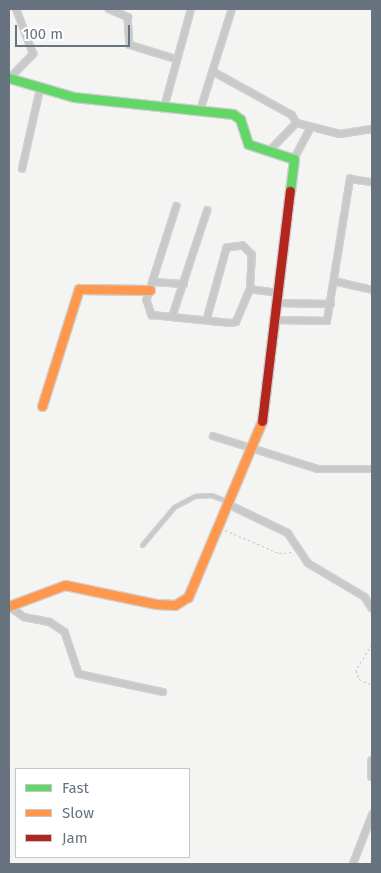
<!DOCTYPE html>
<html>
<head>
<meta charset="utf-8">
<style>
	body { margin:0 }
	#map { position:relative; width:381px; height:873px; overflow:hidden; background:#f4f4f3; font-family:"Fira Sans",sans-serif }
	div>[style] { position:absolute }
	.path>* { height:1px; margin-top:-0.5px; transform-origin:0; background:repeating-linear-gradient(90deg,#c6c7c8 0 2.5px,transparent 0 5px) }
	.roads { filter:drop-shadow(1px 0 #d0d0d1) drop-shadow(-1px 0 #d0d0d1) drop-shadow(0 1px #d0d0d1) drop-shadow(0 -1px #d0d0d1) }
	.lane>* { height:3px; margin:-1.5px; padding:0 1.5px; transform-origin:1.5px; border-radius:1.5px; background:#c8caca }
	.street>* { height:5.5px; margin:-2.75px; padding:0 2.75px; transform-origin:2.75px; border-radius:2.75px; background:#c8caca }
	.fast>* { height:9px; margin:-4.5px; padding:0 4.5px; transform-origin:4.5px; border-radius:4.5px; background:#63d668 }
	.slow>* { height:9px; margin:-4.5px; padding:0 4.5px; transform-origin:4.5px; border-radius:4.5px; background:#ff974d }
	.jam>* { height:9px; margin:-4.5px; padding:0 4.5px; transform-origin:4.5px; border-radius:4.5px; background:#b3261e }
	span { translate:-50% -50%; white-space:nowrap; text-align:center; line-height:1.15; -webkit-text-stroke:5px #fff; paint-order:stroke }
	.frame { position:absolute; inset:0; border:10px solid #677480; pointer-events:none }
	.legend { position:absolute; left:15px; top:768px; width:175px; height:90px; box-sizing:border-box; background:#fff; border:1px solid #c2c7cc; margin:0; padding:6px 9px; list-style:none; font-size:15px; color:#677480 }
	.legend li { display:flex; align-items:center; gap:10px; height:25px }
	.legend b { width:25px; border:1px solid #c2c7cc }
	.scale { position:absolute; left:15px; top:25px; width:115px; height:22px; box-sizing:border-box; border:2px solid #677480; border-top:0; padding-left:6px; font-size:15px; line-height:18px; white-space:nowrap; color:#677480; -webkit-text-stroke:4px #fff; paint-order:stroke }
</style>
</head>
<body>
<div id="map">
	<div class="path">
		<div style="left:225px;top:530px;width:59px;rotate:23.1deg"></div>
		<div style="left:279px;top:553px;width:12px;rotate:-5deg"></div>
		<div style="left:372px;top:644px;width:31px;rotate:122deg"></div>
		<div style="left:356px;top:670px;width:9px;rotate:72deg"></div>
		<div style="left:359px;top:679px;width:14px;rotate:25deg"></div>
	</div>
	<div class="roads">
		<div class="lane">
			<div style="left:142px;top:545px;width:50px;rotate:-49.9deg"></div>
			<div style="left:174px;top:507px;width:24px;rotate:-28deg"></div>
			<div style="left:195px;top:496px;width:16px;rotate:-4deg"></div>
			<div style="left:211px;top:495px;width:17px;rotate:21deg"></div>
		</div>
		<div class="street">
			<div style="left:109px;top:9px;width:21px;rotate:23deg"></div>
			<div style="left:128px;top:17px;width:28px;rotate:86deg"></div>
			<div style="left:130px;top:45px;width:48px;rotate:16.9deg"></div>
			<div style="left:214px;top:72px;width:89px;rotate:28.9deg"></div>
			<div style="left:292px;top:115px;width:9px;rotate:58deg"></div>
			<div style="left:297px;top:123px;width:39px;rotate:134deg"></div>
			<div style="left:9px;top:79px;width:35px;rotate:-46deg"></div>
			<div style="left:33px;top:54px;width:48px;rotate:-110.7deg"></div>
			<div style="left:164px;top:108px;width:103px;rotate:-74.7deg"></div>
			<div style="left:200px;top:111px;width:107px;rotate:-72.6deg"></div>
			<div style="left:297px;top:123px;width:44px;rotate:14.3deg"></div>
			<div style="left:340px;top:134px;width:32px;rotate:-9deg"></div>
			<div style="left:294px;top:159px;width:34px;rotate:-62deg"></div>
			<div style="left:22px;top:169px;width:82px;rotate:-77.3deg"></div>
			<div style="left:177px;top:206px;width:99px;rotate:107.7deg"></div>
			<div style="left:147px;top:300px;width:16px;rotate:72deg"></div>
			<div style="left:152px;top:315px;width:79px;rotate:5.8deg"></div>
			<div style="left:231px;top:323px;width:5px;rotate:-11deg"></div>
			<div style="left:236px;top:322px;width:36px;rotate:-67deg"></div>
			<div style="left:250px;top:289px;width:34px;rotate:-87deg"></div>
			<div style="left:252px;top:255px;width:13px;rotate:-135deg"></div>
			<div style="left:243px;top:246px;width:16px;rotate:173deg"></div>
			<div style="left:227px;top:248px;width:75px;rotate:105.5deg"></div>
			<div style="left:334px;top:281px;width:39px;rotate:13deg"></div>
			<div style="left:154px;top:282px;width:30px;rotate:4deg"></div>
			<div style="left:250px;top:289px;width:29px;rotate:8deg"></div>
			<div style="left:278px;top:303px;width:53px;rotate:1.1deg"></div>
			<div style="left:172px;top:317px;width:112px;rotate:-71.7deg"></div>
			<div style="left:276px;top:320px;width:51px;rotate:1.1deg"></div>
			<div style="left:327px;top:321px;width:144px;rotate:-80.8deg"></div>
			<div style="left:350px;top:179px;width:22px;rotate:8deg"></div>
			<div style="left:213px;top:436px;width:110px;rotate:17.4deg"></div>
			<div style="left:318px;top:469px;width:54px"></div>
			<div style="left:230px;top:505px;width:64px;rotate:25.8deg"></div>
			<div style="left:288px;top:533px;width:36px;rotate:56deg"></div>
			<div style="left:308px;top:563px;width:66px;rotate:30.8deg"></div>
			<div style="left:365px;top:597px;width:13px;rotate:58deg"></div>
			<div style="left:9px;top:606px;width:19px;rotate:36deg"></div>
			<div style="left:24px;top:617px;width:26px;rotate:11deg"></div>
			<div style="left:50px;top:622px;width:18px;rotate:34deg"></div>
			<div style="left:65px;top:632px;width:44px;rotate:71.6deg"></div>
			<div style="left:79px;top:674px;width:86px;rotate:12.1deg"></div>
			<div style="left:372px;top:760px;width:17px;rotate:90deg"></div>
			<div style="left:353px;top:864px;width:53px;rotate:-68.8deg"></div>
		</div>
		<div class="fast">
			<div style="left:9px;top:78px;width:68px;rotate:16.3deg"></div>
			<div style="left:74px;top:97px;width:160px;rotate:6.1deg"></div>
			<div style="left:233px;top:114px;width:9px;rotate:36deg"></div>
			<div style="left:240px;top:119px;width:26px;rotate:72deg"></div>
			<div style="left:248px;top:144px;width:48px;rotate:18.1deg"></div>
			<div style="left:294px;top:159px;width:32px;rotate:97deg"></div>
		</div>
		<div class="slow">
			<div style="left:42px;top:406px;width:123px;rotate:-72.5deg"></div>
			<div style="left:79px;top:289px;width:71px;rotate:0.8deg"></div>
			<div style="left:9px;top:606px;width:60px;rotate:-20.6deg"></div>
			<div style="left:65px;top:585px;width:93px;rotate:11.8deg"></div>
			<div style="left:156px;top:604px;width:19px;rotate:3deg"></div>
			<div style="left:175px;top:605px;width:15px;rotate:-32deg"></div>
			<div style="left:188px;top:597px;width:191px;rotate:-67.2deg"></div>
		</div>
		<div class="jam">
			<div style="left:262px;top:421px;width:232px;rotate:-83.1deg"></div>
		</div>
	</div>
	<div class="frame"></div>
	<ul class="legend">
	<li><b style="height:6px;background:#63d668"></b>Fast</li>
	<li><b style="height:6px;background:#ff974d"></b>Slow</li>
	<li><b style="height:6px;background:#b3261e"></b>Jam</li>
	</ul>
	<div class="scale">100 m</div>
</div>
</body>
</html>
